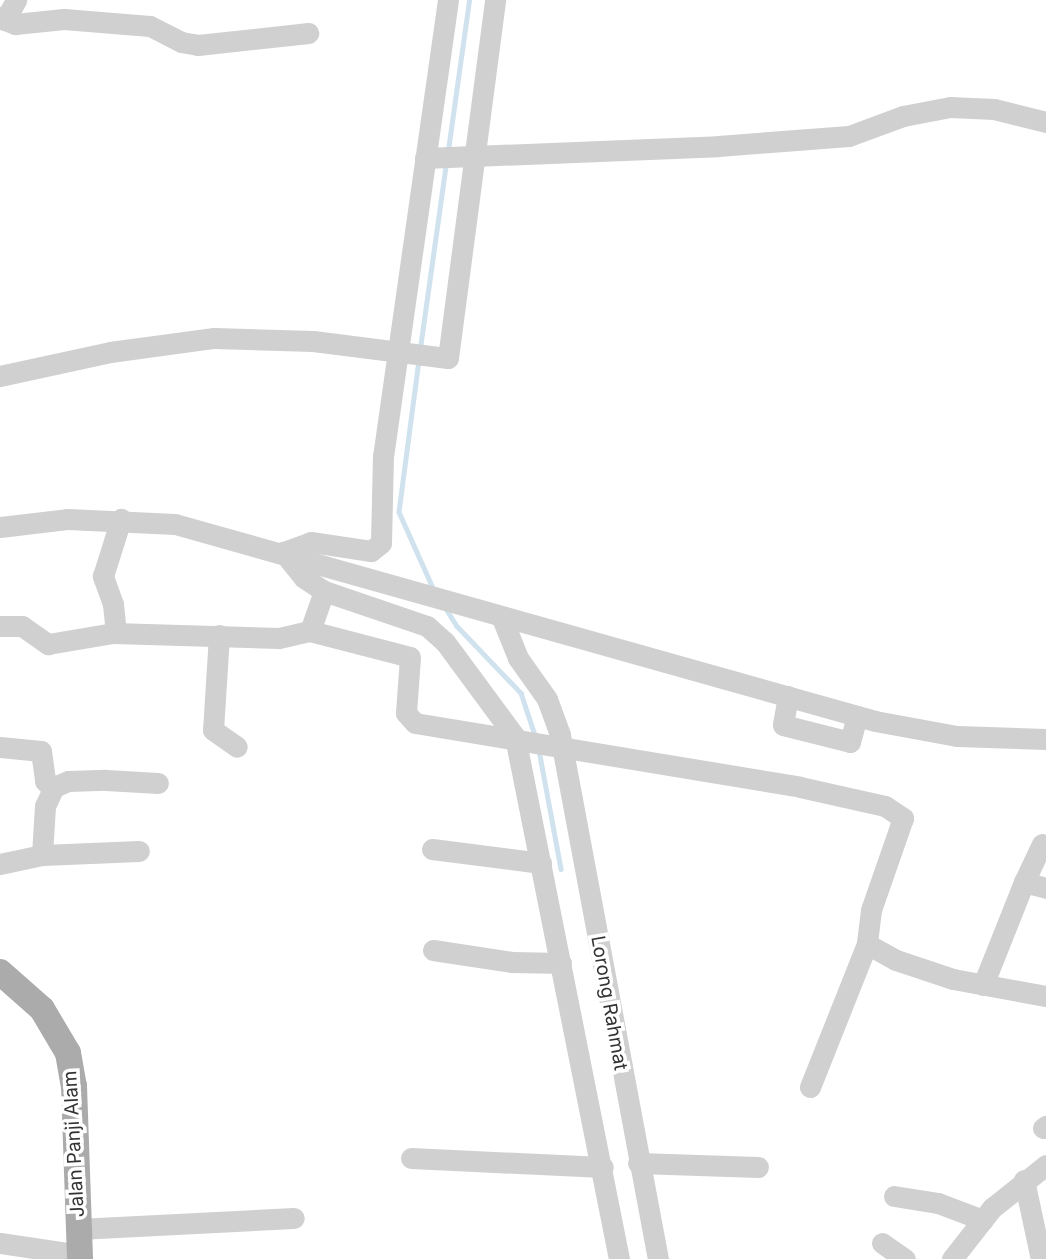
<!DOCTYPE html>
<html>
<head>
<meta charset="utf-8">
<style>
	body { margin:0 }
	#map { position:relative; width:1046px; height:1259px; overflow:hidden; background:#fff; font-family:Inter,sans-serif }
	div>[style] { position:absolute }
	.stream>* { height:4.5px; margin:-2.25px; padding:0 2.25px; transform-origin:2.25px; border-radius:2.25px; background:#cfe2ee }
	.minor>* { height:21px; margin:-10.5px; padding:0 10.5px; transform-origin:10.5px; border-radius:10.5px; background:#d0d0d0 }
	.major>* { height:26px; margin:-13px; padding:0 13px; transform-origin:13px; border-radius:13px; background:#ababab }
	span { translate:-50% -50%; white-space:nowrap; text-align:center; line-height:1.15; -webkit-text-stroke:7px #fff; paint-order:stroke }
	.street-label { font-size:19px; color:#333 }
</style>
</head>
<body>
<div id="map">
	<div class="stream">
		<div style="left:448px;top:150px;width:151px;rotate:-82deg"></div>
		<div style="left:420px;top:348px;width:188px;rotate:-82deg"></div>
		<div style="left:419px;top:360px;width:153px;rotate:97.5deg"></div>
		<div style="left:399px;top:512px;width:83px;rotate:65.9deg"></div>
		<div style="left:445px;top:607px;width:22px;rotate:58deg"></div>
		<div style="left:457px;top:626px;width:93px;rotate:46.3deg"></div>
		<div style="left:521px;top:693px;width:47px;rotate:71.6deg"></div>
		<div style="left:539px;top:750px;width:121px;rotate:79.5deg"></div>
	</div>
	<div class="minor">
		<div style="left:448px;top:0;width:460px;rotate:98.1deg"></div>
		<div style="left:383px;top:455px;width:88px;rotate:91.3deg"></div>
		<div style="left:381px;top:543px;width:13px;rotate:141deg"></div>
		<div style="left:371px;top:551px;width:61px;rotate:-171.5deg"></div>
		<div style="left:311px;top:542px;width:30px;rotate:160deg"></div>
		<div style="left:283px;top:552px;width:33px;rotate:51deg"></div>
		<div style="left:304px;top:578px;width:24px;rotate:33deg"></div>
		<div style="left:324px;top:591px;width:109px;rotate:18.8deg"></div>
		<div style="left:427px;top:626px;width:24px;rotate:42deg"></div>
		<div style="left:445px;top:642px;width:118px;rotate:53.6deg"></div>
		<div style="left:515px;top:737px;width:532px;rotate:78.73deg"></div>
		<div style="left:0;top:17px;width:6px;rotate:31deg"></div>
		<div style="left:5px;top:20px;width:23px;rotate:-61deg"></div>
		<div style="left:5px;top:20px;width:11px;rotate:22deg"></div>
		<div style="left:15px;top:24px;width:49px;rotate:-5.8deg"></div>
		<div style="left:64px;top:19px;width:86px;rotate:4.7deg"></div>
		<div style="left:150px;top:26px;width:35px;rotate:27deg"></div>
		<div style="left:181px;top:42px;width:17px;rotate:10deg"></div>
		<div style="left:198px;top:45px;width:111px;rotate:-6.2deg"></div>
		<div style="left:425px;top:158px;width:293px;rotate:-2.3deg"></div>
		<div style="left:718px;top:146px;width:131px;rotate:-4.4deg"></div>
		<div style="left:849px;top:136px;width:58px;rotate:-20.3deg"></div>
		<div style="left:903px;top:116px;width:48px;rotate:-10.8deg"></div>
		<div style="left:950px;top:107px;width:44px;rotate:2.6deg"></div>
		<div style="left:994px;top:109px;width:54px;rotate:14deg"></div>
		<div style="left:0;top:376px;width:113px;rotate:-12.3deg"></div>
		<div style="left:110px;top:352px;width:105px;rotate:-7.7deg"></div>
		<div style="left:214px;top:338px;width:99px;rotate:1.7deg"></div>
		<div style="left:313px;top:341px;width:136px;rotate:7.2deg"></div>
		<div style="left:448px;top:358px;width:361px;rotate:-82.5deg"></div>
		<div style="left:0;top:527px;width:67px;rotate:-6.8deg"></div>
		<div style="left:67px;top:519px;width:108px;rotate:2.7deg"></div>
		<div style="left:175px;top:524px;width:727px;rotate:15.72deg"></div>
		<div style="left:875px;top:721px;width:83px;rotate:10.4deg"></div>
		<div style="left:957px;top:736px;width:89px;rotate:1.9deg"></div>
		<div style="left:502px;top:618px;width:43px;rotate:68.2deg"></div>
		<div style="left:518px;top:658px;width:50px;rotate:54.7deg"></div>
		<div style="left:547px;top:699px;width:38px;rotate:70deg"></div>
		<div style="left:560px;top:735px;width:533px;rotate:79.41deg"></div>
		<div style="left:0;top:626px;width:22px"></div>
		<div style="left:22px;top:626px;width:32px;rotate:35deg"></div>
		<div style="left:48px;top:644px;width:66px;rotate:-9.6deg"></div>
		<div style="left:113px;top:633px;width:166px;rotate:1.7deg"></div>
		<div style="left:279px;top:638px;width:32px;rotate:-13deg"></div>
		<div style="left:310px;top:631px;width:103px;rotate:14.6deg"></div>
		<div style="left:410px;top:657px;width:56px;rotate:94.1deg"></div>
		<div style="left:406px;top:713px;width:13px;rotate:48deg"></div>
		<div style="left:415px;top:723px;width:390px;rotate:9.4deg"></div>
		<div style="left:800px;top:787px;width:87px;rotate:12.6deg"></div>
		<div style="left:885px;top:806px;width:22px;rotate:34deg"></div>
		<div style="left:903px;top:818px;width:97px;rotate:109.2deg"></div>
		<div style="left:871px;top:910px;width:34px;rotate:97deg"></div>
		<div style="left:867px;top:944px;width:33px;rotate:29deg"></div>
		<div style="left:896px;top:960px;width:60px;rotate:18.4deg"></div>
		<div style="left:953px;top:979px;width:95px;rotate:10.4deg"></div>
		<div style="left:310px;top:631px;width:42px;rotate:-70.7deg"></div>
		<div style="left:116px;top:633px;width:29px;rotate:-96deg"></div>
		<div style="left:113px;top:604px;width:30px;rotate:-110deg"></div>
		<div style="left:103px;top:576px;width:60px;rotate:-72.5deg"></div>
		<div style="left:219px;top:635px;width:95px;rotate:93.6deg"></div>
		<div style="left:213px;top:730px;width:29px;rotate:35deg"></div>
		<div style="left:788px;top:696px;width:29px;rotate:100deg"></div>
		<div style="left:783px;top:725px;width:69px;rotate:14.2deg"></div>
		<div style="left:850px;top:742px;width:27px;rotate:-75deg"></div>
		<div style="left:0;top:747px;width:41px;rotate:5.6deg"></div>
		<div style="left:41px;top:751px;width:30px;rotate:82deg"></div>
		<div style="left:45px;top:781px;width:11px;rotate:45deg"></div>
		<div style="left:432px;top:849px;width:110px;rotate:7.3deg"></div>
		<div style="left:42px;top:855px;width:49px;rotate:-86.5deg"></div>
		<div style="left:45px;top:806px;width:21px;rotate:-65deg"></div>
		<div style="left:54px;top:787px;width:15px;rotate:-23deg"></div>
		<div style="left:68px;top:781px;width:38px;rotate:-2deg"></div>
		<div style="left:106px;top:780px;width:52px;rotate:3.3deg"></div>
		<div style="left:0;top:864px;width:43px;rotate:-12.1deg"></div>
		<div style="left:42px;top:855px;width:97px;rotate:-2.4deg"></div>
		<div style="left:1024px;top:882px;width:42px;rotate:-64.7deg"></div>
		<div style="left:433px;top:950px;width:80px;rotate:8.6deg"></div>
		<div style="left:512px;top:962px;width:49px;rotate:1.2deg"></div>
		<div style="left:983px;top:985px;width:111px;rotate:-68.3deg"></div>
		<div style="left:1024px;top:882px;width:23px;rotate:15deg"></div>
		<div style="left:810px;top:1087px;width:154px;rotate:-68.3deg"></div>
		<div style="left:1043px;top:1128px;width:4px;rotate:-34deg"></div>
		<div style="left:411px;top:1158px;width:192px;rotate:2.7deg"></div>
		<div style="left:638px;top:1163px;width:120px;rotate:1.9deg"></div>
		<div style="left:1024px;top:1180px;width:81px;rotate:77.9deg"></div>
		<div style="left:894px;top:1196px;width:45px;rotate:9deg"></div>
		<div style="left:938px;top:1203px;width:48px;rotate:20.7deg"></div>
		<div style="left:78px;top:1229px;width:216px;rotate:-2.9deg"></div>
		<div style="left:0;top:1243px;width:81px;rotate:8.5deg"></div>
		<div style="left:882px;top:1243px;width:28px;rotate:35deg"></div>
		<div style="left:952px;top:1259px;width:65px;rotate:-51.9deg"></div>
		<div style="left:992px;top:1208px;width:69px;rotate:-38.5deg"></div>
	</div>
	<div class="major">
		<div style="left:0;top:972px;width:56px;rotate:41.4deg"></div>
		<div style="left:42px;top:1009px;width:51px;rotate:59.4deg"></div>
		<div style="left:68px;top:1053px;width:34px;rotate:80deg"></div>
		<div style="left:74px;top:1086px;width:173px;rotate:88deg"></div>
	</div>
	<div class="street-label">
		<span style="left:609px;top:1003px;rotate:80deg">Lorong Rahmat</span>
		<span style="left:74px;top:1144px;rotate:-93deg">Jalan Panji Alam</span>
	</div>
</div>
</body>
</html>
